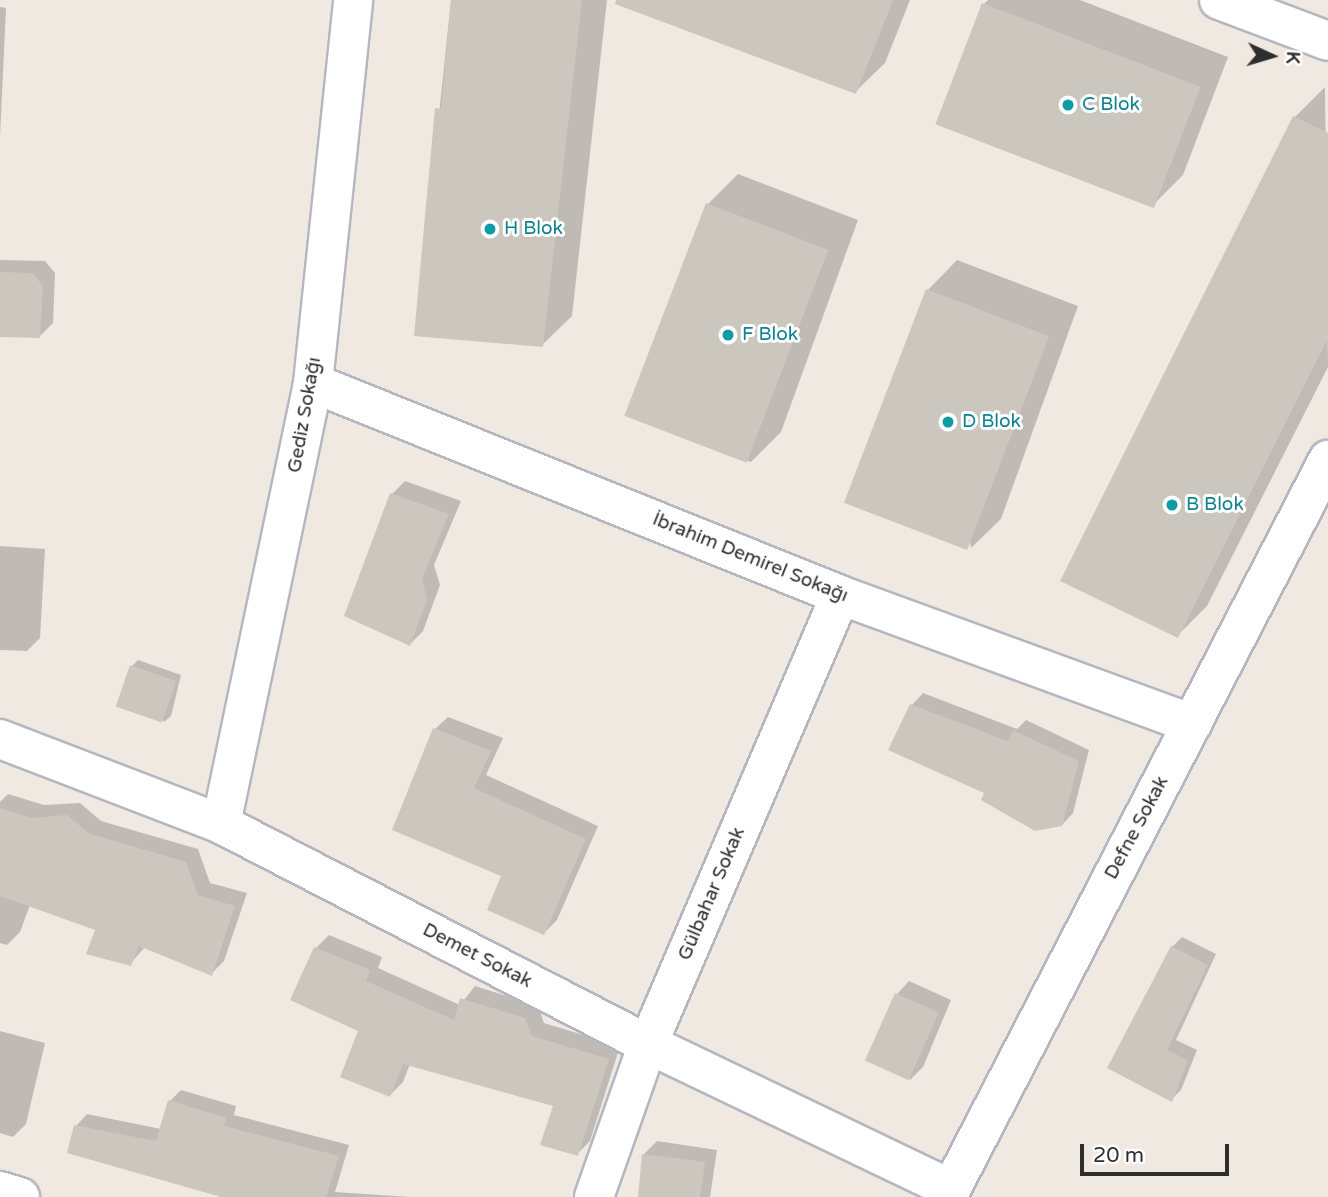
<!DOCTYPE html>
<html>
<head>
<meta charset="utf-8">
<style>
	body { margin:0 }
	#map { position:relative; width:1328px; height:1197px; overflow:hidden; background:#efe9e1; font-family:"Varela Round",sans-serif }
	div>[style] { position:absolute }
	.shadow>* { inset:0; background:#0003 }
	.building>* { inset:0; background:#cbc7bf; transform-origin:0 0 }
	.roads { filter:drop-shadow(2px 0 #b4b7c1) drop-shadow(-2px 0 #b4b7c1) drop-shadow(0 2px #b4b7c1) drop-shadow(0 -2px #b4b7c1) }
	.minor>* { height:38px; margin:-19px; padding:0 19px; transform-origin:19px; border-radius:19px; background:#fff }
	.secondary>* { height:38px; margin:-19px; padding:0 19px; transform-origin:19px; border-radius:19px; background:#fff }
	.dots>* { width:19px; height:19px; translate:-50% -50%; box-sizing:border-box; border:4px solid #fff; border-radius:50% }
	span { translate:-50% -50%; white-space:nowrap; text-align:center; line-height:1.15; -webkit-text-stroke:6px #fff; paint-order:stroke }
	.culture-label { font-size:19px; color:#0d838f }
	.left { translate:0 -50%; text-align:left }
	.street-label { font-size:19px; color:#2e2e2e }
	.north { position:absolute; left:1237px; top:21px; width:70px; height:70px; -webkit-text-stroke:5px #fff; paint-order:stroke; rotate:94deg; font-size:19px; font-weight:700; line-height:28px; text-align:center; color:#2e2e2e }
	.north::after { content:''; display:block; margin:auto; width:24px; height:32px; background:#2e2e2e; clip-path:polygon(50% 0,100% 100%,50% 72%,0 100%) }
	.scale { position:absolute; left:1080px; top:1144px; width:149px; height:32px; box-sizing:border-box; border:4px solid #2e2e2e; border-top:0; padding-left:9px; font-size:21px; line-height:24px; white-space:nowrap; color:#2e2e2e; -webkit-text-stroke:5px #fff; paint-order:stroke }
</style>
</head>
<body>
<div id="map">
	<div class="shadow">
		<div style="clip-path:polygon(451px 0,607px 0,572px 316px,542px 345px,416px 334px)"></div>
		<div style="clip-path:polygon(646px 0,910px 0,885px 63px,855px 92px)"></div>
		<div style="clip-path:polygon(988px 0,1080px 0,1228px 57px,1183px 175px,1153px 205px,984px 4px)"></div>
		<div style="clip-path:polygon(0 7px,6px 8px,0 137px)"></div>
		<div style="clip-path:polygon(1325px 87px,1328px 367px,1207px 606px,1177px 636px,1062px 580px,1295px 117px)"></div>
		<div style="clip-path:polygon(738px 174px,858px 220px,781px 432px,751px 462px,631px 417px,708px 204px)"></div>
		<div style="clip-path:polygon(0 260px,45px 261px,55px 273px,53px 323px,40px 336px,0 335px)"></div>
		<div style="clip-path:polygon(957px 260px,1078px 306px,1001px 519px,971px 548px,928px 290px)"></div>
		<div style="clip-path:polygon(405px 481px,461px 501px,434px 565px,440px 585px,423px 631px,410px 644px,346px 615px,392px 494px)"></div>
		<div style="clip-path:polygon(0 546px,45px 549px,40px 638px,27px 651px,0 650px)"></div>
		<div style="clip-path:polygon(138px 660px,181px 675px,171px 716px,164px 722px,132px 666px)"></div>
		<div style="clip-path:polygon(923px 693px,1017px 729px,1026px 720px,1089px 750px,1073px 813px,1062px 825px,891px 749px,912px 705px)"></div>
		<div style="clip-path:polygon(448px 717px,503px 738px,486px 775px,598px 826px,557px 920px,544px 933px,504px 875px,435px 729px)"></div>
		<div style="clip-path:polygon(8px 794px,44px 805px,80px 803px,101px 821px,198px 849px,210px 883px,247px 893px,224px 961px,211px 974px,145px 947px,130px 964px,97px 929px,30px 905px,20px 932px,7px 945px,0 943px,0 802px)"></div>
		<div style="clip-path:polygon(329px 935px,382px 957px,378px 968px,460px 1005px,475px 986px,538px 1006px,544px 1023px,620px 1046px,590px 1141px,577px 1154px,555px 1105px,410px 1064px,403px 1082px,390px 1095px,316px 948px)"></div>
		<div style="clip-path:polygon(1182px 937px,1216px 954px,1176px 1040px,1197px 1050px,1181px 1090px,1171px 1100px,1110px 1067px,1172px 947px)"></div>
		<div style="clip-path:polygon(909px 981px,951px 1000px,923px 1067px,910px 1080px,897px 994px)"></div>
		<div style="clip-path:polygon(0 1031px,45px 1043px,26px 1124px,13px 1137px,0 1133px)"></div>
		<div style="clip-path:polygon(181px 1090px,236px 1106px,234px 1115px,349px 1145px,335px 1192px,410px 1197px,222px 1197px,76px 1126px,87px 1114px,161px 1129px,170px 1101px)"></div>
		<div style="clip-path:polygon(657px 1141px,717px 1150px,710px 1197px,639px 1197px,644px 1154px)"></div>
	</div>
	<div class="building">
		<div style="clip-path:polygon(451px 0,582px 0,543px 347px,414px 336px,435px 108px,441px 109px)"></div>
		<div style="clip-path:polygon(616px 0,893px 0,856px 94px,615px 4px)"></div>
		<div style="left:982px;top:3px;width:234px;height:130px;rotate:21deg"></div>
		<div style="clip-path:polygon(1293px 116px,1328px 133px,1328px 338px,1178px 638px,1060px 581px)"></div>
		<div style="left:706px;top:203px;width:131px;height:228px;rotate:21deg"></div>
		<div style="clip-path:polygon(0 272px,32px 273px,43px 286px,40px 338px,0 337px)"></div>
		<div style="left:926px;top:289px;width:132px;height:229px;rotate:21deg"></div>
		<div style="clip-path:polygon(390px 493px,449px 514px,422px 579px,427px 599px,410px 646px,344px 616px)"></div>
		<div style="left:130px;top:665px;width:49px;height:44px;rotate:19deg"></div>
		<div style="clip-path:polygon(910px 704px,1008px 741px,1013px 730px,1079px 761px,1062px 826px,1035px 831px,981px 800px,984px 793px,888px 750px)"></div>
		<div style="clip-path:polygon(433px 728px,491px 751px,474px 788px,586px 839px,544px 935px,487px 910px,501px 876px,392px 830px)"></div>
		<div style="clip-path:polygon(0 808px,31px 818px,67px 815px,88px 833px,186px 862px,198px 895px,235px 906px,212px 976px,139px 946px,131px 966px,86px 954px,95px 930px,0 896px)"></div>
		<div style="clip-path:polygon(1171px 946px,1208px 965px,1167px 1050px,1188px 1060px,1172px 1102px,1107px 1068px)"></div>
		<div style="clip-path:polygon(314px 947px,370px 970px,366px 981px,454px 1020px,460px 998px,525px 1018px,532px 1036px,609px 1059px,578px 1156px,540px 1145px,553px 1106px,403px 1064px,390px 1097px,340px 1077px,358px 1031px,290px 1000px)"></div>
		<div style="left:895px;top:993px;width:48px;height:74px;rotate:24deg"></div>
		<div style="clip-path:polygon(168px 1100px,226px 1118px,224px 1126px,339px 1156px,326px 1197px,221px 1197px,67px 1153px,74px 1125px,156px 1141px)"></div>
		<div style="clip-path:polygon(642px 1154px,705px 1162px,700px 1197px,638px 1197px)"></div>
	</div>
	<div class="roads">
		<div class="minor">
			<div style="left:313px;top:383px;width:568px;rotate:21.91deg"></div>
			<div style="left:840px;top:595px;width:375px;rotate:20.1deg"></div>
			<div style="left:0;top:739px;width:237px;rotate:21deg"></div>
			<div style="left:221px;top:824px;width:480px;rotate:27.3deg"></div>
			<div style="left:648px;top:1044px;width:333px;rotate:25.6deg"></div>
			<div style="left:221px;top:824px;width:450px;rotate:-78.2deg"></div>
			<div style="left:313px;top:383px;width:385px;rotate:-84deg"></div>
			<div style="left:0;top:1191px;width:21px;rotate:17deg"></div>
			<div style="left:594px;top:1197px;width:162px;rotate:-70.6deg"></div>
			<div style="left:648px;top:1044px;width:488px;rotate:-66.8deg"></div>
			<div style="left:947px;top:1197px;width:830px;rotate:-62.66deg"></div>
		</div>
		<div class="secondary">
			<div style="left:1219px;top:0;width:116px;rotate:20.6deg"></div>
		</div>
	</div>
	<div class="dots">
		<div style="left:1068px;top:105px;background:#0f9aa8"></div>
		<div style="left:490px;top:229px;background:#0f9aa8"></div>
		<div style="left:728px;top:335px;background:#0f9aa8"></div>
		<div style="left:948px;top:422px;background:#0f9aa8"></div>
		<div style="left:1172px;top:505px;background:#0f9aa8"></div>
	</div>
	<div class="culture-label">
		<span class="left" style="left:1082px;top:105px">C Blok</span>
		<span class="left" style="left:504px;top:229px">H Blok</span>
		<span class="left" style="left:742px;top:335px">F Blok</span>
		<span class="left" style="left:962px;top:422px">D Blok</span>
		<span class="left" style="left:1186px;top:505px">B Blok</span>
	</div>
	<div class="street-label">
		<span style="left:305px;top:415px;rotate:-80deg">Gediz Sokağı</span>
		<span style="left:750px;top:558px;rotate:22deg">İbrahim Demirel Sokağı</span>
		<span style="left:1137px;top:828px;rotate:-62deg">Defne Sokak</span>
		<span style="left:712px;top:894px;rotate:-67deg">Gülbahar Sokak</span>
		<span style="left:477px;top:956px;rotate:27deg">Demet Sokak</span>
	</div>
	<div class="north">K</div>
	<div class="scale">20 m</div>
</div>
</body>
</html>
